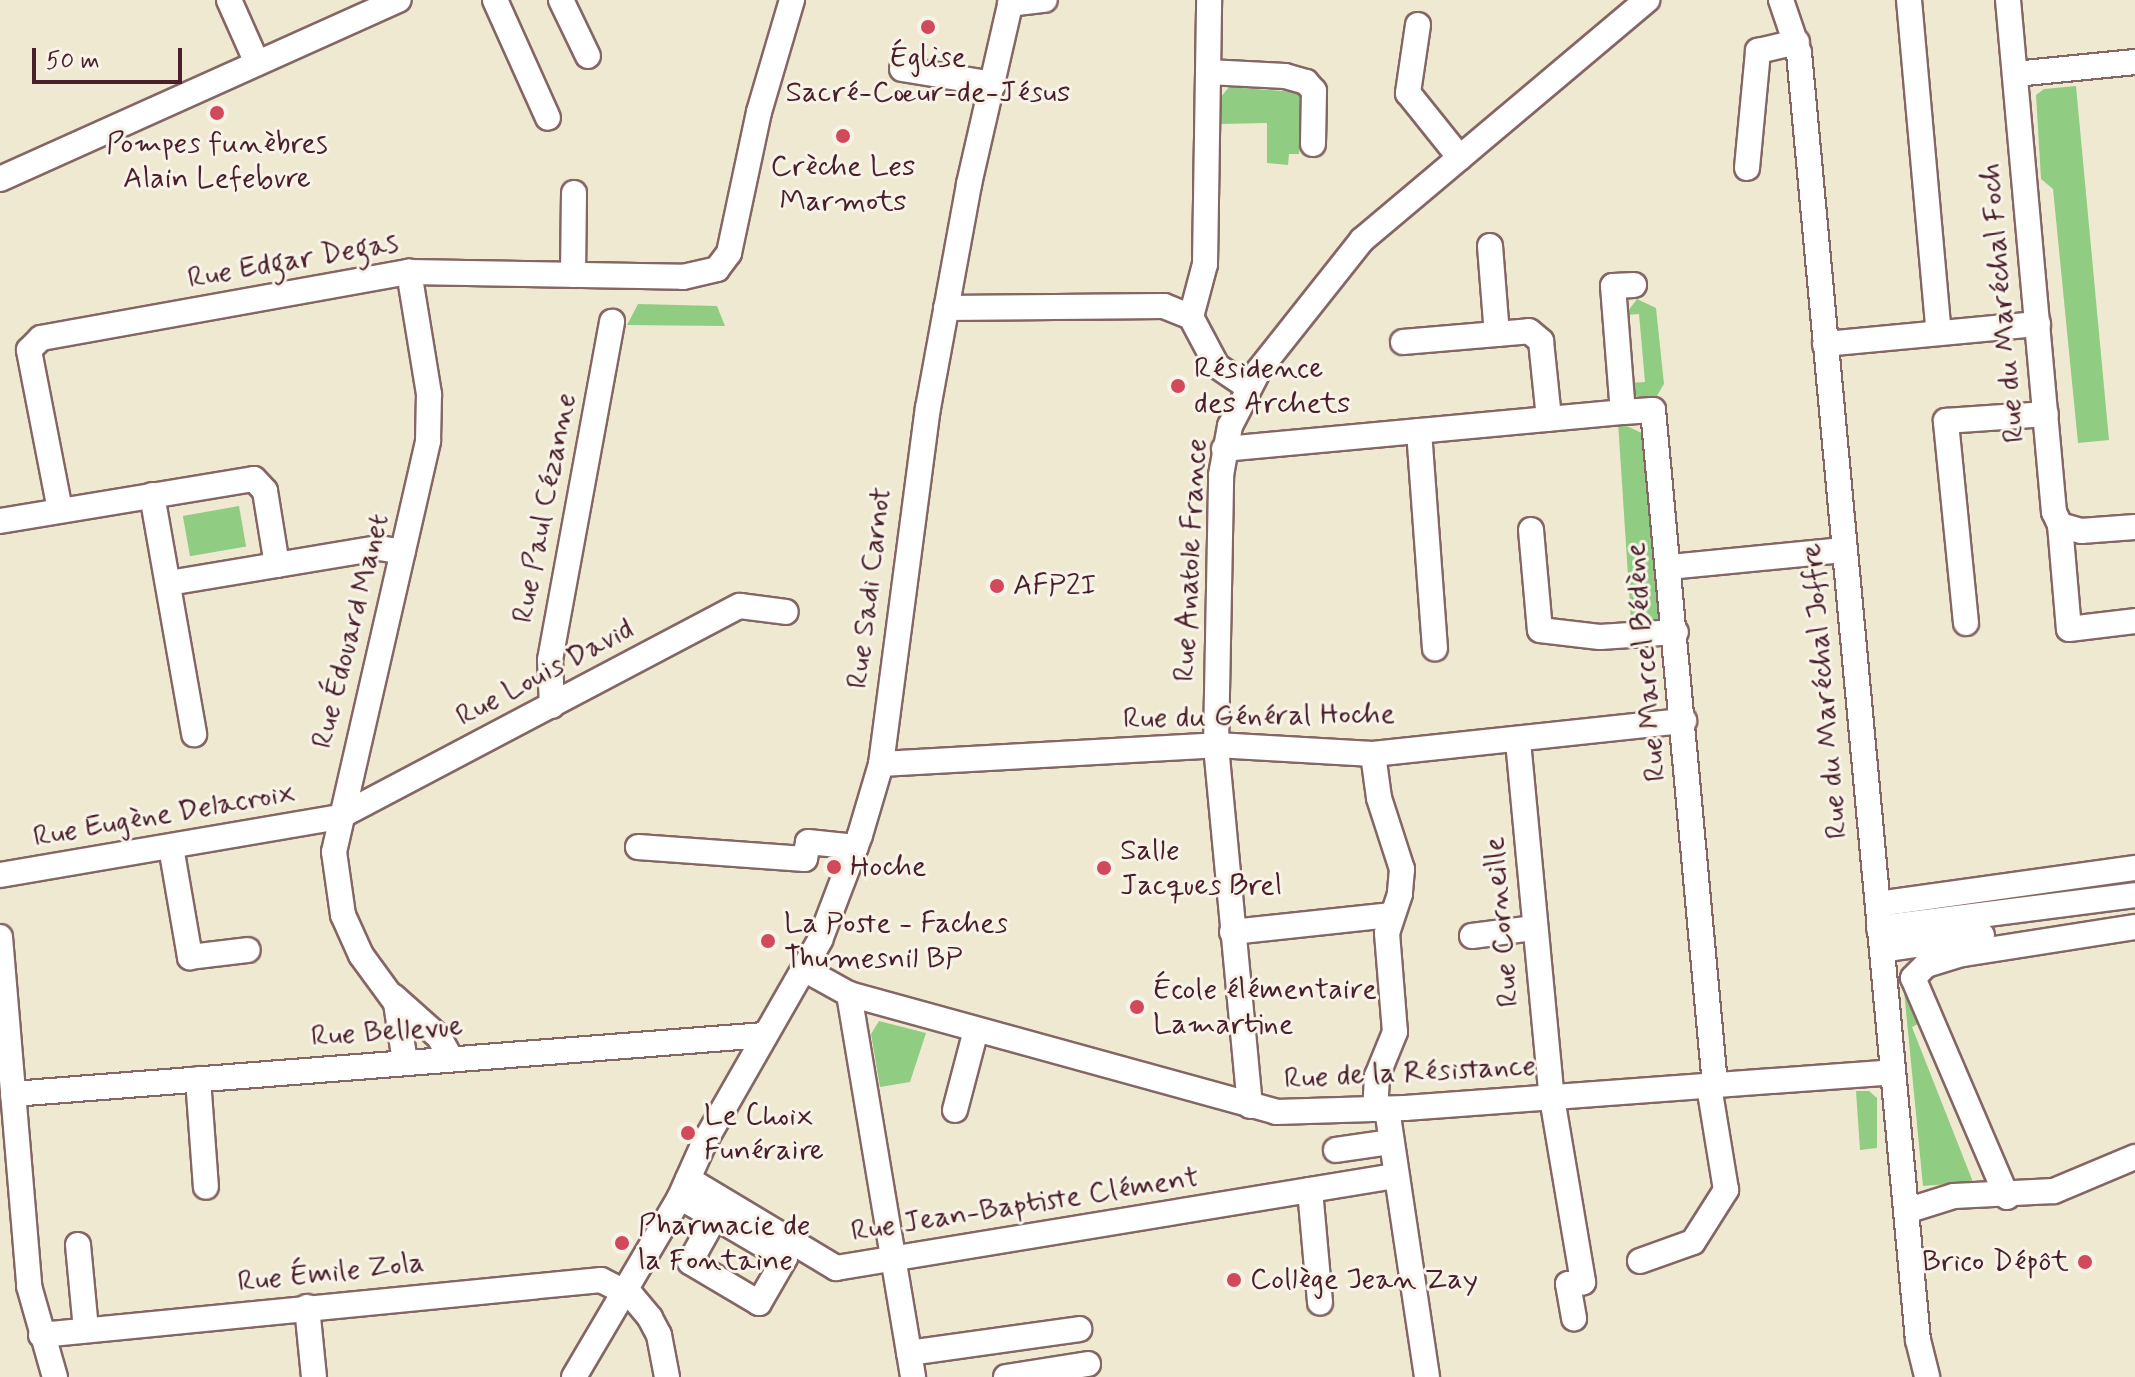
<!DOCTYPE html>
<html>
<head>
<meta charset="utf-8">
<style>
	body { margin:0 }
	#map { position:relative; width:2135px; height:1377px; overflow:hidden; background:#f0e9d1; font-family:Mynerve,sans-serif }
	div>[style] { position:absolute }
	.green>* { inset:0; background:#90cd83; transform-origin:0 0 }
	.roads { filter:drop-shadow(2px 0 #846665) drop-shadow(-2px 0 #846665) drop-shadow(0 2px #846665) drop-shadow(0 -2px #846665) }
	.minor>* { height:24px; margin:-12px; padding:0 12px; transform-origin:12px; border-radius:12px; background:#fff }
	.dots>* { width:22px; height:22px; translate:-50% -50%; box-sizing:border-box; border:4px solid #f7f3e8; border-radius:50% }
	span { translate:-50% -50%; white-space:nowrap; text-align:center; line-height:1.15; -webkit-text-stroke:6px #f7f3e8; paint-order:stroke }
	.poi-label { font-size:30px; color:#4a1f2b }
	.left { translate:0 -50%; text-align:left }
	.right { translate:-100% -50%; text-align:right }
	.street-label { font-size:30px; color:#4a1f2b }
	.scale { position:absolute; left:32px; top:48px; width:150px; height:36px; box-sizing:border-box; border:4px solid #4a1f2b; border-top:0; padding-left:10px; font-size:24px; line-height:28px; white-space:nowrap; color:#4a1f2b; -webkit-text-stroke:6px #f7f3e8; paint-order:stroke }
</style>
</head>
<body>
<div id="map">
	<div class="green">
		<div style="clip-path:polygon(2076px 86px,2109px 440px,2078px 443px,2053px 189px,2041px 179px,2036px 95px,2044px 89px)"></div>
		<div style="clip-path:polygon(1229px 87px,1297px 92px,1302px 101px,1299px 154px,1289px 154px,1288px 165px,1267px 163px,1267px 123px,1219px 124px,1220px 98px)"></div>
		<div style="clip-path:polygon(1637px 299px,1656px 308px,1664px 384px,1655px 399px,1637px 397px,1630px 383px,1645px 382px,1639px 314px,1625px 315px)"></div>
		<div style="clip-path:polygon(638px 304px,717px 306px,725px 326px,627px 325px)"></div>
		<div style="clip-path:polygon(1618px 422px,1644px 434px,1665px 613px,1660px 624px,1633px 626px,1631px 622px)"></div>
		<div style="left:239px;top:506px;width:41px;height:57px;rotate:80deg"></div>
		<div style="clip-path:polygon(1902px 970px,1924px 1021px,1912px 1027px,1973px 1182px,1923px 1186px)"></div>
		<div style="clip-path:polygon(879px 1021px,926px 1033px,910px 1082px,880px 1087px,871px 1034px)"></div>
		<div style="clip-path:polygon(1856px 1091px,1869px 1091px,1877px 1098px,1877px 1148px,1860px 1150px)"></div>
	</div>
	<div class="roads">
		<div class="minor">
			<div style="left:229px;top:0;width:69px;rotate:66deg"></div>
			<div style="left:495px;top:0;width:129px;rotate:65.8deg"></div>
			<div style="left:561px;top:0;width:62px;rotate:64.3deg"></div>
			<div style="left:1781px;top:0;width:56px;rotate:71.2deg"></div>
			<div style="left:1799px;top:53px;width:1292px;rotate:84.72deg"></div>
			<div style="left:1918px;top:1340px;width:38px;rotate:76deg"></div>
			<div style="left:1909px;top:0;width:334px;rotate:84.9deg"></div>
			<div style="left:2008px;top:0;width:514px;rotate:84.87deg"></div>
			<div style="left:2054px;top:512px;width:14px;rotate:65deg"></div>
			<div style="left:2060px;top:525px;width:104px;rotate:85.1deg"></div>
			<div style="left:2069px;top:629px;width:66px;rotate:-6.9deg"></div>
			<div style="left:1010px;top:4px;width:35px;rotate:-7deg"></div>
			<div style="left:1418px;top:25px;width:69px;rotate:98.4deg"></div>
			<div style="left:1408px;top:93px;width:83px;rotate:51.3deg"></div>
			<div style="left:902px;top:69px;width:93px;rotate:9.3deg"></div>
			<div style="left:1208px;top:72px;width:77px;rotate:3deg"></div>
			<div style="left:1285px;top:76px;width:22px;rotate:16deg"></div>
			<div style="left:1306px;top:82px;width:12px;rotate:48deg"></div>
			<div style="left:1314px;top:91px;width:53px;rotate:91.1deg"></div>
			<div style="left:2015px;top:74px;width:121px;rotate:-5.7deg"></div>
			<div style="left:1747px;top:168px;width:118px;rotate:-84.6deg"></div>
			<div style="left:1758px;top:51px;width:40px;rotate:-13deg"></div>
			<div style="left:0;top:179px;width:437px;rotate:-24.2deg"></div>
			<div style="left:1490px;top:246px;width:88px;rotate:85.5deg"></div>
			<div style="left:1497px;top:334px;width:32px;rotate:-5deg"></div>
			<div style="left:1529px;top:331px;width:16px;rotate:40deg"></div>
			<div style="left:1541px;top:341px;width:78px;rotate:84.1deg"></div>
			<div style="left:573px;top:275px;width:82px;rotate:-89.3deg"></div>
			<div style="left:1634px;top:285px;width:21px;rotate:177deg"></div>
			<div style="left:1613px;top:286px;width:126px;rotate:85.5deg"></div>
			<div style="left:1623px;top:412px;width:30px;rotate:-4deg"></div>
			<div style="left:1653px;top:410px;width:678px;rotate:84.75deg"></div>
			<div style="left:946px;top:308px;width:218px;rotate:-0.5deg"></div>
			<div style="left:1164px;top:306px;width:29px;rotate:22deg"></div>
			<div style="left:1191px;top:317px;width:55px;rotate:62deg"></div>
			<div style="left:1217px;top:366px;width:37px;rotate:34deg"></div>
			<div style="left:1191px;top:317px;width:55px;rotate:-75.2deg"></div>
			<div style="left:1205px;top:264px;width:264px;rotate:-89.1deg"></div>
			<div style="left:1403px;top:342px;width:94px;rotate:-4.9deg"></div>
			<div style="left:1825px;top:344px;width:214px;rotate:-5.4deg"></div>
			<div style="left:1419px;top:431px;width:218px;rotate:85.8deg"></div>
			<div style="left:1224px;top:449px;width:401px;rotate:-5.3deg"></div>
			<div style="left:152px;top:495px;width:243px;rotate:80deg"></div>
			<div style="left:60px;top:510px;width:163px;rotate:-101deg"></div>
			<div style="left:29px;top:350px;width:17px;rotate:-45deg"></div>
			<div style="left:41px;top:338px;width:374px;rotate:-10.2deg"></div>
			<div style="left:409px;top:272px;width:274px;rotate:1deg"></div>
			<div style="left:683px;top:277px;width:35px;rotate:-13deg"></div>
			<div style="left:717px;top:269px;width:20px;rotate:-53deg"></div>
			<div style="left:729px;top:253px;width:144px;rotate:-78deg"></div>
			<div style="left:759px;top:112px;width:117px;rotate:-73.6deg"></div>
			<div style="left:0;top:521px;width:257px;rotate:-9.4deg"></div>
			<div style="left:254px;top:479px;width:16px;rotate:47deg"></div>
			<div style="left:265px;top:491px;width:75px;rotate:80.8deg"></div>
			<div style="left:2060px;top:525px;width:22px;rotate:16deg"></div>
			<div style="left:2081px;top:531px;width:54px;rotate:-4.2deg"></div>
			<div style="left:1531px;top:530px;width:100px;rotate:84.9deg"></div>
			<div style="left:1540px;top:630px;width:60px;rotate:6.7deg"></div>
			<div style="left:1600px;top:637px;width:76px;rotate:-3.8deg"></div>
			<div style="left:1670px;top:567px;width:175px;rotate:-5.6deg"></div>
			<div style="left:169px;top:583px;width:213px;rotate:-9.5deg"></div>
			<div style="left:379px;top:548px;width:24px;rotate:9deg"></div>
			<div style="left:1966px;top:623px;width:203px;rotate:-95.7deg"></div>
			<div style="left:1946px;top:421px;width:100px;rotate:-4deg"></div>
			<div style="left:552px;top:706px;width:46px;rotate:-92.5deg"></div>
			<div style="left:550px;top:660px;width:344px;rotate:-79.6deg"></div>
			<div style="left:1518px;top:741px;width:359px;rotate:84.6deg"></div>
			<div style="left:1552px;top:1098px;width:187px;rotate:80.4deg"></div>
			<div style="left:1583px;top:1282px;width:15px;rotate:172deg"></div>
			<div style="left:1568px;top:1284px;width:35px;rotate:80deg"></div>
			<div style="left:1373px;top:754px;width:44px;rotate:82.2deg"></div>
			<div style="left:1379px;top:798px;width:75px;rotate:72.1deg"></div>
			<div style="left:1402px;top:869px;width:25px;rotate:95deg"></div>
			<div style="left:1400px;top:894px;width:41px;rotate:108.4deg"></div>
			<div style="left:1387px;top:933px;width:99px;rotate:85.4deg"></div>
			<div style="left:1395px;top:1032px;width:48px;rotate:112.2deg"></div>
			<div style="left:1377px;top:1076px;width:33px;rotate:93deg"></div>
			<div style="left:881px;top:764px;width:336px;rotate:-3.2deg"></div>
			<div style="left:1216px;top:745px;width:157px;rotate:3.3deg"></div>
			<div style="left:1373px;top:754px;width:313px;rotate:-6.1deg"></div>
			<div style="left:171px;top:847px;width:112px;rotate:80.2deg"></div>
			<div style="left:190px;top:957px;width:58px;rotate:-6.9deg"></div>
			<div style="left:638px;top:847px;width:167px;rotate:4.1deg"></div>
			<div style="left:805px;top:859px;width:17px;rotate:-80deg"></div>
			<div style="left:808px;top:842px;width:48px;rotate:5.9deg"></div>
			<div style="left:0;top:875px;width:344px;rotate:-9.7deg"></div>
			<div style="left:339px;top:817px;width:453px;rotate:-27.8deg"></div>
			<div style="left:740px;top:606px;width:46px;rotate:7.4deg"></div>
			<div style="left:1878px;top:904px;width:260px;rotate:-8deg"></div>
			<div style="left:1879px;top:928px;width:258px;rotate:-7.3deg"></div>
			<div style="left:1232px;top:932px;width:161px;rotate:-6.1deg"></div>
			<div style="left:1472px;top:936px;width:63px;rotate:-7.4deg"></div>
			<div style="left:0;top:937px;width:350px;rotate:85.2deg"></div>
			<div style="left:29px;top:1286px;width:95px;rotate:74.1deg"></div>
			<div style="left:1882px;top:950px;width:101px;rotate:-8.5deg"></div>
			<div style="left:804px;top:969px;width:51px;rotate:29.1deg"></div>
			<div style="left:849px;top:994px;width:388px;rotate:80.5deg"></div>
			<div style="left:849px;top:994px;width:443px;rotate:15.4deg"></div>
			<div style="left:1276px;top:1112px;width:129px;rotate:-1.8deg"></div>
			<div style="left:1405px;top:1108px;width:489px;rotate:-4.2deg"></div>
			<div style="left:393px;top:996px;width:62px;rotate:41.7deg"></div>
			<div style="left:439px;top:1037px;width:25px;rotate:61deg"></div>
			<div style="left:405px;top:1062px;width:60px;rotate:-98.7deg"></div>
			<div style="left:396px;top:1003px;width:59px;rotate:-126.1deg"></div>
			<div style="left:361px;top:955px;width:44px;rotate:-114.2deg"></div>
			<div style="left:343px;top:915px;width:64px;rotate:-98.1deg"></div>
			<div style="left:334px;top:852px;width:422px;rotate:-77.1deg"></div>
			<div style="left:428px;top:441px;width:47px;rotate:-88.8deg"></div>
			<div style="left:429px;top:394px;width:124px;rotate:-99.3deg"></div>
			<div style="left:198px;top:1079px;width:108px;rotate:85.8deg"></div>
			<div style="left:13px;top:1094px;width:754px;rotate:-4.49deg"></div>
			<div style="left:1250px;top:1106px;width:363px;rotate:-95.4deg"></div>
			<div style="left:1216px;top:745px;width:270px;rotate:-88.9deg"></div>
			<div style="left:1221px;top:475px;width:50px;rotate:-79.6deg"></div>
			<div style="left:1230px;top:426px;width:63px;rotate:-62.6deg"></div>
			<div style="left:1259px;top:370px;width:166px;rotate:-51.6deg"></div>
			<div style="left:1362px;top:240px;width:373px;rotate:-40.1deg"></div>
			<div style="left:1387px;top:1109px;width:271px;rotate:81.5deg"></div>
			<div style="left:955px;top:1110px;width:83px;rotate:-75.3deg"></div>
			<div style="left:1336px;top:1150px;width:56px;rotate:-8.3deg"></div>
			<div style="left:688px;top:1179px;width:173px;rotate:31deg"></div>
			<div style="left:836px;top:1268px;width:567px;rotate:-9.35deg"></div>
			<div style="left:1310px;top:1190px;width:113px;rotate:84.9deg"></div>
			<div style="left:2007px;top:1197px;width:238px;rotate:-113.2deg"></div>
			<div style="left:1913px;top:978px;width:18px;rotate:-45deg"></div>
			<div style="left:1926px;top:965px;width:39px;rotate:-17deg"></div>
			<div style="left:1963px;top:954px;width:174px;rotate:-8.9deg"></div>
			<div style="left:679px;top:1199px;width:6px;rotate:9deg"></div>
			<div style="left:685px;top:1200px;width:34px;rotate:30deg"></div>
			<div style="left:715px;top:1217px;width:81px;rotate:30.4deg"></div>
			<div style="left:785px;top:1258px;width:52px;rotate:120deg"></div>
			<div style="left:759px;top:1303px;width:80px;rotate:-149.3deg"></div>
			<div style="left:690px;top:1262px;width:51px;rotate:-60.9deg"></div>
			<div style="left:1906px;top:1211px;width:50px;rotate:-17.4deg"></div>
			<div style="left:1954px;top:1196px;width:100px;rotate:-2.9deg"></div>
			<div style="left:2054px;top:1191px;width:88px;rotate:-22.8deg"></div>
			<div style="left:78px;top:1245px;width:84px;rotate:84.6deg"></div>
			<div style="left:1640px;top:1261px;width:56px;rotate:-19.7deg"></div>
			<div style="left:1693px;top:1242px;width:62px;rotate:-57.6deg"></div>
			<div style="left:1726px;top:1190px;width:105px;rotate:-99.3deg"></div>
			<div style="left:307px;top:1307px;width:70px;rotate:84.3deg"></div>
			<div style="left:41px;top:1335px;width:563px;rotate:-5.61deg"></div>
			<div style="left:601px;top:1280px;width:34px;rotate:27deg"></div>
			<div style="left:631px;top:1295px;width:30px;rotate:50deg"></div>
			<div style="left:650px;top:1318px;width:19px;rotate:62deg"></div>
			<div style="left:659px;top:1335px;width:43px;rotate:79.2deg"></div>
			<div style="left:909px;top:1353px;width:172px;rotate:-8deg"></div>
			<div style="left:574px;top:1377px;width:207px;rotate:-59.5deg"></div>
			<div style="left:679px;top:1199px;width:64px;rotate:-65.9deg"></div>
			<div style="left:705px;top:1141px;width:232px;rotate:-60.2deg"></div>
			<div style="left:820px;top:940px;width:112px;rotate:-69.1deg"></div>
			<div style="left:860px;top:835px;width:74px;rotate:-73.5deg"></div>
			<div style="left:881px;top:764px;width:359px;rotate:-82.5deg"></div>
			<div style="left:928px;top:408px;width:228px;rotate:-79.6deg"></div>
			<div style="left:969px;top:184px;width:189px;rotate:-77.1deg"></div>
			<div style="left:1006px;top:1377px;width:83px;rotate:-9deg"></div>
		</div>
	</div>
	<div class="dots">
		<div style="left:928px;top:27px;background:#d1495b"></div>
		<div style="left:217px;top:113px;background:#d1495b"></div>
		<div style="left:843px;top:136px;background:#d1495b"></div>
		<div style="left:1178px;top:386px;background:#d1495b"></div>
		<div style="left:997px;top:586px;background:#d1495b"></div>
		<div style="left:834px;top:867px;background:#d1495b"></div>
		<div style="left:1104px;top:868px;background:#d1495b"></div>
		<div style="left:768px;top:941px;background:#d1495b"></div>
		<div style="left:1137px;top:1007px;background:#d1495b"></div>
		<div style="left:688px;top:1133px;background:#d1495b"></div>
		<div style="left:622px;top:1243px;background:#d1495b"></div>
		<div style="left:2085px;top:1262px;background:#d1495b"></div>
		<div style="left:1234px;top:1280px;background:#d1495b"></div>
	</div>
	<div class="poi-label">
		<span style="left:928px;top:75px">Église<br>Sacré-Cœur-de-Jésus</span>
		<span style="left:217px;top:161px">Pompes funèbres<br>Alain Lefebvre</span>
		<span style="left:843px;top:184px">Crèche Les<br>Marmots</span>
		<span class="left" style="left:1194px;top:386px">Résidence<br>des Archets</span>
		<span class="left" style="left:1013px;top:586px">AFP2I</span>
		<span class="left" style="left:1120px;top:868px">Salle<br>Jacques Brel</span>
		<span class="left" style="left:850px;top:867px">Hoche</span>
		<span class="left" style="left:784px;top:941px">La Poste - Faches<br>Thumesnil BP</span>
		<span class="left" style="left:1153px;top:1007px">École élémentaire<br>Lamartine</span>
		<span class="left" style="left:704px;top:1133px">Le Choix<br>Funéraire</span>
		<span class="left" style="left:638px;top:1243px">Pharmacie de<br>la Fontaine</span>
		<span class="right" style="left:2069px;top:1262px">Brico Dépôt</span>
		<span class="left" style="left:1250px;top:1280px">Collège Jean Zay</span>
	</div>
	<div class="street-label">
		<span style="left:293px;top:261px;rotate:-10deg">Rue Edgar Degas</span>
		<span style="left:2003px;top:303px;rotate:-95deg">Rue du Maréchal Foch</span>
		<span style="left:545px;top:508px;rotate:-79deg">Rue Paul Cézanne</span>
		<span style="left:1191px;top:560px;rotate:-87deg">Rue Anatole France</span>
		<span style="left:870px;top:588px;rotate:-83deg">Rue Sadi Carnot</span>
		<span style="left:351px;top:631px;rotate:-76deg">Rue Édouard Manet</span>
		<span style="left:1646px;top:662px;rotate:-95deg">Rue Marcel Bédène</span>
		<span style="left:545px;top:673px;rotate:-28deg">Rue Louis David</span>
		<span style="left:1825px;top:691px;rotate:-95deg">Rue du Maréchal Joffre</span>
		<span style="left:1259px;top:717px;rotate:-1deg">Rue du Général Hoche</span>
		<span style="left:164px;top:815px;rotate:-10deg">Rue Eugène Delacroix</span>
		<span style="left:1502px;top:922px;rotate:-95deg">Rue Corneille</span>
		<span style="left:387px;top:1032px;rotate:-4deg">Rue Bellevue</span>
		<span style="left:1410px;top:1073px;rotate:-3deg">Rue de la Résistance</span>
		<span style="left:1025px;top:1205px;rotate:-9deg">Rue Jean-Baptiste Clément</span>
		<span style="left:331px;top:1273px;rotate:-6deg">Rue Émile Zola</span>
	</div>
	<div class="scale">50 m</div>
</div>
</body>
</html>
